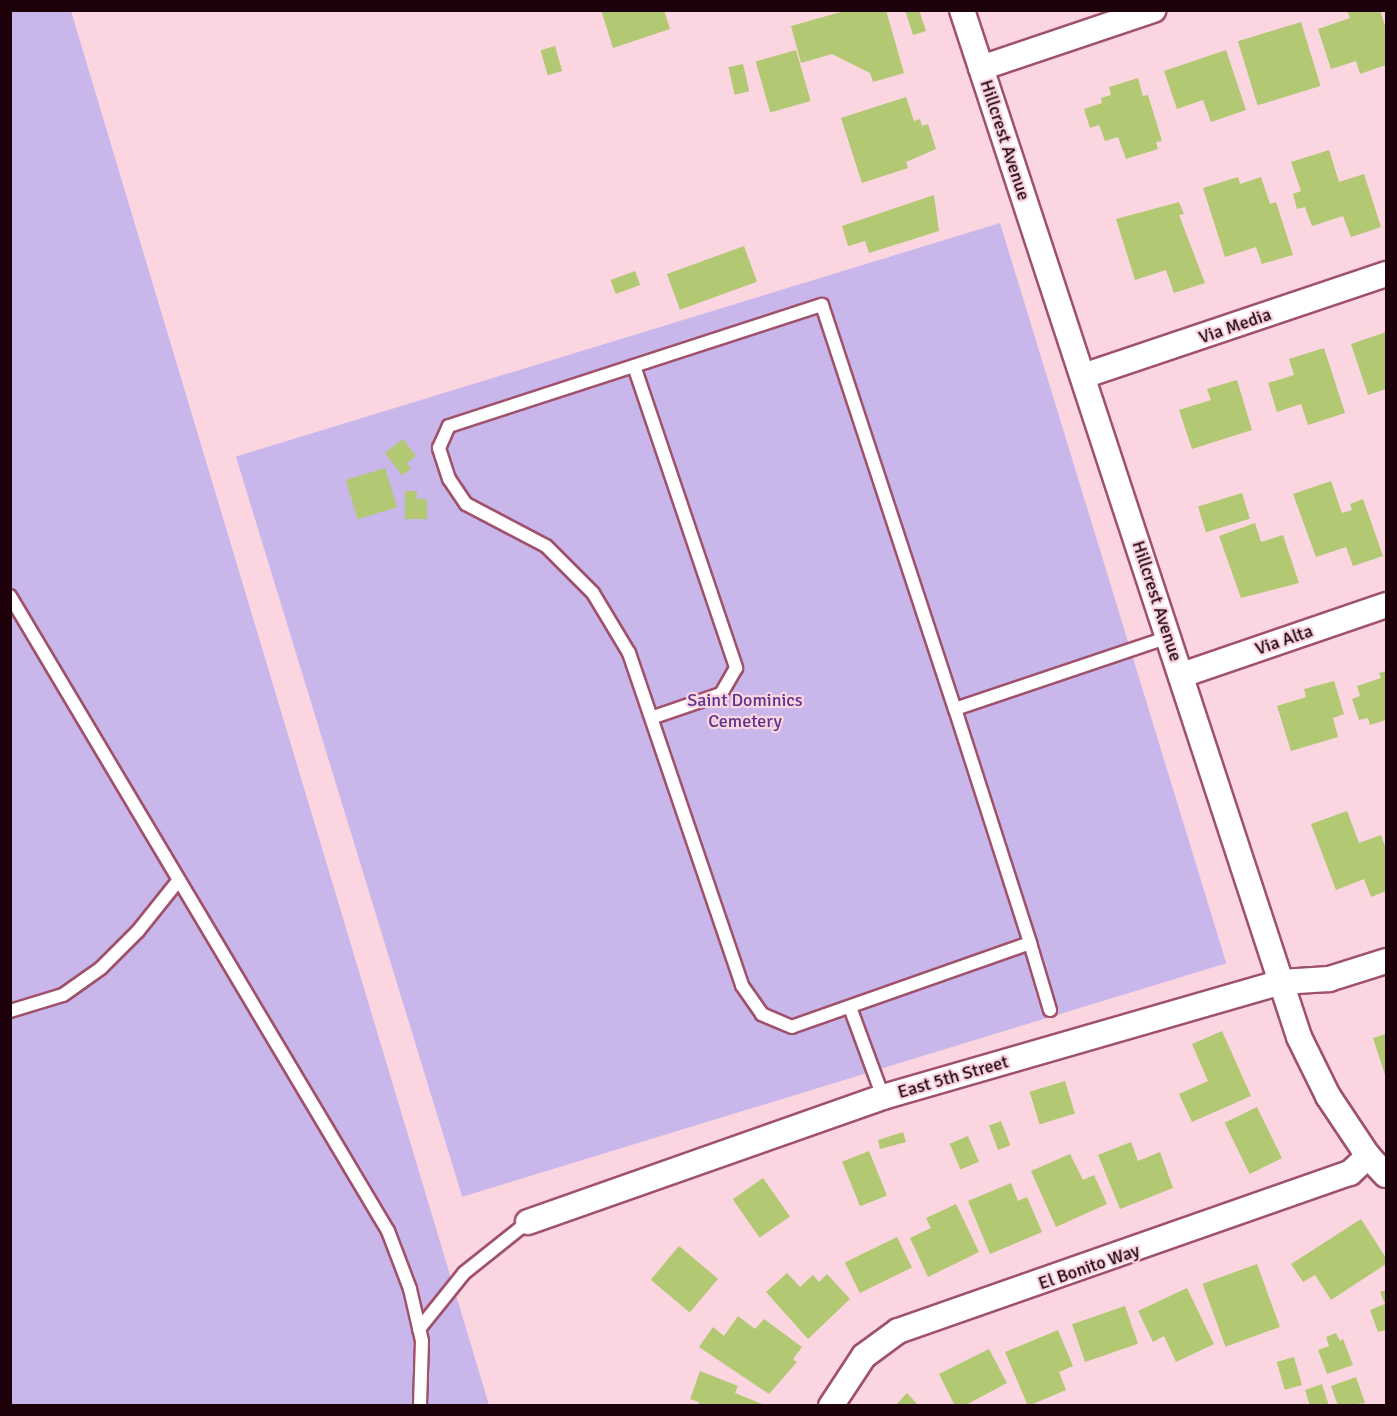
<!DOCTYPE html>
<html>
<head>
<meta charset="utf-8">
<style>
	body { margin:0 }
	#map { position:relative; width:1397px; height:1416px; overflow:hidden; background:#fbd6e0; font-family:Signika,sans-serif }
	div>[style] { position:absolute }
	.green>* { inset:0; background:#c9b7ec; transform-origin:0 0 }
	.building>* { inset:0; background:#b2c872; transform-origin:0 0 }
	.roads { filter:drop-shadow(2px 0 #a0516b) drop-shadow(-2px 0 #a0516b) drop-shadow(0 2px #a0516b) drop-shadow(0 -2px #a0516b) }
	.service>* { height:12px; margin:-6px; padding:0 6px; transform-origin:6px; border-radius:6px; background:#fff }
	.minor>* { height:24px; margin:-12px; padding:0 12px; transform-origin:12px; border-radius:12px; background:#fff }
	span { translate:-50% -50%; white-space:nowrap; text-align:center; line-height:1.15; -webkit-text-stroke:4.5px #fbd6e0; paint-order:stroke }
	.street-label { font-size:18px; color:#1d020b }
	.park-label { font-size:18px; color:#5c348e }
	.frame { position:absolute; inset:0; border:12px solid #1d020b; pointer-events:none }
</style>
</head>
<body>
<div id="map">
	<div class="green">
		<div style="clip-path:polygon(10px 11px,71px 11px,489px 1405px,11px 1405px)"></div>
		<div style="left:1000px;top:223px;width:774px;height:799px;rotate:73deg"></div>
	</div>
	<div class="building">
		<div style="clip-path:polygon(601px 10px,664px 10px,670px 29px,613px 48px)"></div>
		<div style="clip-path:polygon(848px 10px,886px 10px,904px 73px,873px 82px,870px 73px,832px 54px,801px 63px,791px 26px)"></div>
		<div style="clip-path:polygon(905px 10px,919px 10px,926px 31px,913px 35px)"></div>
		<div style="clip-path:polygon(1347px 10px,1380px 10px,1386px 29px,1386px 65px,1360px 74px,1356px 61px,1331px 69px,1318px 29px,1350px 18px)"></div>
		<div style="left:1301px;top:22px;width:67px;height:66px;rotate:73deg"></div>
		<div style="left:555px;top:46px;width:26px;height:15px;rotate:74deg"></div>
		<div style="left:796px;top:50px;width:53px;height:42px;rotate:74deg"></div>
		<div style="clip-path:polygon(1226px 50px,1246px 110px,1211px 122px,1203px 100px,1177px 109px,1164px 71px)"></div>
		<div style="left:743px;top:64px;width:28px;height:15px;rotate:77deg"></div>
		<div style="clip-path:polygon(1138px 78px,1143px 96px,1148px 95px,1162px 141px,1156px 142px,1158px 149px,1126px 159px,1118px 137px,1105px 141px,1099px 125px,1090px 128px,1084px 109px,1102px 103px,1101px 98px,1111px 95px,1109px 87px)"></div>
		<div style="clip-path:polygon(906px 97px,914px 121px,920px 119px,922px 126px,928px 124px,936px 149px,906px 162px,908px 168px,862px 183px,841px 118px)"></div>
		<div style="clip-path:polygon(1329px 150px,1339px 182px,1364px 174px,1381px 227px,1351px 237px,1343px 216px,1312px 226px,1305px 207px,1297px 209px,1293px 194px,1301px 191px,1291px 162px)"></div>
		<div style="clip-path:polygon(1238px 177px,1240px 184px,1261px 177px,1270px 204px,1276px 202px,1293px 255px,1262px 264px,1256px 247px,1225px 257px,1203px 188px)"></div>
		<div style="clip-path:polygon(934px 195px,939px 231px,869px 253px,865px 241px,848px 246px,842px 226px)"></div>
		<div style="clip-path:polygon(1179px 202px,1184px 214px,1179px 215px,1205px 283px,1174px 293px,1166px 270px,1135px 280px,1116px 219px)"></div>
		<div style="left:744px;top:246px;width:38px;height:82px;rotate:70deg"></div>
		<div style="left:635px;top:271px;width:15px;height:26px;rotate:70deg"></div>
		<div style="clip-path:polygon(1386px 332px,1386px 389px,1368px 395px,1351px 344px)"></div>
		<div style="clip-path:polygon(1324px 348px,1345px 413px,1308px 425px,1301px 404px,1277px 412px,1268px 383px,1294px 375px,1289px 359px)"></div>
		<div style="clip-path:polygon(1237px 380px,1252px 430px,1192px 449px,1179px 410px,1211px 400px,1207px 389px)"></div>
		<div style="clip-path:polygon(403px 439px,416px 456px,407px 463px,411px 469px,402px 475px,385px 453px)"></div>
		<div style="left:385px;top:468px;width:41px;height:41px;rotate:73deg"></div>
		<div style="clip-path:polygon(1331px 481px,1342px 513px,1352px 510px,1350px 504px,1363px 499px,1383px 556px,1353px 566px,1346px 547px,1316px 557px,1293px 494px)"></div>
		<div style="clip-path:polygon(405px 491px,417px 491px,417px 499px,427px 499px,427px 519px,405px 519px)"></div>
		<div style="left:1242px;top:493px;width:27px;height:46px;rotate:73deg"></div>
		<div style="clip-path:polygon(1255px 523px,1261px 542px,1283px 535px,1299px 583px,1241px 598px,1219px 536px)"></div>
		<div style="clip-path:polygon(1386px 671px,1386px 720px,1370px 725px,1368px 718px,1359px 720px,1352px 699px,1360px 696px,1357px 686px,1381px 678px,1379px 673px)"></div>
		<div style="clip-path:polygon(1334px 681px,1344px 714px,1333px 718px,1338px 737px,1291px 751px,1277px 706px,1306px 697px,1304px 689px)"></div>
		<div style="clip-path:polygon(1347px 811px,1359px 843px,1381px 835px,1386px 849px,1386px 891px,1371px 897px,1364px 879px,1336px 890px,1311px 824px)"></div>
		<div style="clip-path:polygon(1222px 1031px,1251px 1096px,1192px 1122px,1179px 1094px,1208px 1081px,1192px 1044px)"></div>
		<div style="clip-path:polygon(1386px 1034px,1386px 1078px,1373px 1038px)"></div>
		<div style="left:1065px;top:1081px;width:34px;height:37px;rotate:73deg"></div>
		<div style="left:1257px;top:1107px;width:57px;height:36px;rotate:64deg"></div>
		<div style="left:1001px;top:1121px;width:26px;height:13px;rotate:69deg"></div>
		<div style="clip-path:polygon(903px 1132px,906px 1142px,880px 1149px,878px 1140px)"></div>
		<div style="left:968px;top:1136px;width:28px;height:20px;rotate:67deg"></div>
		<div style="clip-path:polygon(1131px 1142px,1138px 1161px,1160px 1152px,1173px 1188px,1120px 1209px,1098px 1155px)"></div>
		<div style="left:869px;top:1151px;width:48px;height:29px;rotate:68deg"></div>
		<div style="clip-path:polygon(1070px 1154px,1083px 1180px,1094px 1175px,1107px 1204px,1056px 1227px,1031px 1171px)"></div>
		<div style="left:763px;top:1178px;width:47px;height:37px;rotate:55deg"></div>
		<div style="clip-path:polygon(1011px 1183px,1018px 1201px,1027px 1197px,1042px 1232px,990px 1254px,968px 1201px)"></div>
		<div style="clip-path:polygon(956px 1204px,979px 1252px,928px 1277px,910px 1238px,931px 1228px,926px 1218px)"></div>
		<div style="clip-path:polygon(1361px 1219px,1386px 1258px,1386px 1264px,1331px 1300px,1315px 1275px,1303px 1282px,1291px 1264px)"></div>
		<div style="left:897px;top:1237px;width:34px;height:58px;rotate:64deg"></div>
		<div style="left:679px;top:1246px;width:51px;height:44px;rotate:40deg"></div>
		<div style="left:1257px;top:1264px;width:67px;height:58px;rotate:70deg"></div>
		<div style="clip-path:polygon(787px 1273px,800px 1287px,813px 1275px,819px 1282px,827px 1274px,850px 1299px,808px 1339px,766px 1292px)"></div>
		<div style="clip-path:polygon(1187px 1288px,1214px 1344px,1176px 1362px,1164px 1336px,1153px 1342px,1138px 1311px)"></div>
		<div style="clip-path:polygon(1386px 1290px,1386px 1330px,1378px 1332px,1370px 1310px,1385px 1304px,1380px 1292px)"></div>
		<div style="left:1125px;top:1306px;width:40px;height:56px;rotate:71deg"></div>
		<div style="clip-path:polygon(738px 1316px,755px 1329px,764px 1319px,802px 1347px,793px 1359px,797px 1362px,769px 1394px,699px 1347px,713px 1327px,724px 1336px)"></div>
		<div style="clip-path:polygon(1058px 1330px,1073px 1366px,1059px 1372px,1066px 1390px,1028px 1406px,1005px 1352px)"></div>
		<div style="clip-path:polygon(1336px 1333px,1340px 1341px,1343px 1339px,1353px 1365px,1327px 1374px,1318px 1350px,1329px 1346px,1326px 1337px)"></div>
		<div style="clip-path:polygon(989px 1349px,1007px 1383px,964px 1406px,955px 1406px,939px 1374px)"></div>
		<div style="left:1294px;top:1357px;width:29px;height:18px;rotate:74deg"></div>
		<div style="clip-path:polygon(700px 1371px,738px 1386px,735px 1393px,767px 1406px,698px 1406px,699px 1402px,690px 1399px)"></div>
		<div style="clip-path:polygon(1356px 1377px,1365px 1403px,1338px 1406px,1331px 1386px)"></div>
		<div style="clip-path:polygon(1322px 1384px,1329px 1406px,1310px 1406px,1305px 1390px)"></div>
		<div style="clip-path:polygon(907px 1393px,919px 1406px,895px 1406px)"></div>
	</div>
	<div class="roads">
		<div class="service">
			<div style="left:634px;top:366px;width:319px;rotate:71.3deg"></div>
			<div style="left:736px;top:668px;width:30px;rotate:120deg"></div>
			<div style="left:721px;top:694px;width:71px;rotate:161.1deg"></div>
			<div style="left:10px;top:596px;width:739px;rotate:59.24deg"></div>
			<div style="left:388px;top:1231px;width:62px;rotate:69.2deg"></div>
			<div style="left:410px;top:1289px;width:53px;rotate:77deg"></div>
			<div style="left:422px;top:1341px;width:65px;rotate:91.8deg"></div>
			<div style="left:955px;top:709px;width:246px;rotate:72.2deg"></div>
			<div style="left:1030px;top:943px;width:252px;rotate:160.6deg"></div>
			<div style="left:792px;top:1027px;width:33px;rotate:-157deg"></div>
			<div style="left:762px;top:1014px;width:35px;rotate:-125deg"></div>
			<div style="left:742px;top:985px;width:351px;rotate:-108.8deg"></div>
			<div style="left:629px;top:653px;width:70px;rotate:-121deg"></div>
			<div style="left:593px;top:593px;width:66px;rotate:-135deg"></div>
			<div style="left:546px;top:546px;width:90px;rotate:-152.3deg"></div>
			<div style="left:466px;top:504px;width:30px;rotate:-124deg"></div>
			<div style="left:449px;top:479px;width:33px;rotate:-108deg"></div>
			<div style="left:439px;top:448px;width:24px;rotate:-66deg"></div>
			<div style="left:449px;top:426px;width:392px;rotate:-18deg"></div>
			<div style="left:822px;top:305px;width:425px;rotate:71.8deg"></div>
			<div style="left:955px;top:709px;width:226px;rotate:-18.6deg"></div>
			<div style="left:1030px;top:943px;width:70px;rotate:73.4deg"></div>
			<div style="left:851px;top:1010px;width:93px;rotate:69.8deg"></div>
			<div style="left:10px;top:1011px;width:55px;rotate:-16.8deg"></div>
			<div style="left:63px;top:995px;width:47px;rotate:-35.4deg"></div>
			<div style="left:101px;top:968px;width:52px;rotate:-45deg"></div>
			<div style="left:138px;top:931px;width:64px;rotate:-51.3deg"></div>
			<div style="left:419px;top:1329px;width:72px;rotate:-51.2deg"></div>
			<div style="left:464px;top:1273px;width:82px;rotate:-38.6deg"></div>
		</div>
		<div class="minor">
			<div style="left:962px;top:10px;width:1081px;rotate:71.83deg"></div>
			<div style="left:1299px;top:1037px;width:66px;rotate:63.8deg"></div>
			<div style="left:1328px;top:1096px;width:72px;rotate:56.3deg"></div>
			<div style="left:1368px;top:1156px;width:26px;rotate:47deg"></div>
			<div style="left:981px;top:68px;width:182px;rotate:-18.6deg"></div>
			<div style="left:1083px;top:376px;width:320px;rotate:-18.6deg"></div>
			<div style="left:1182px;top:675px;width:216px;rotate:-18.9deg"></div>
			<div style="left:528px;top:1222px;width:376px;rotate:-19.4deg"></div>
			<div style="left:883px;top:1097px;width:414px;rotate:-16.1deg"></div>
			<div style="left:1281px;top:982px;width:48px;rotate:-3.6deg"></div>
			<div style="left:1329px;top:979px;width:60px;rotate:-17.5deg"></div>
			<div style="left:831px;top:1406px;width:60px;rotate:-56.6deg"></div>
			<div style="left:864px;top:1356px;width:42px;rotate:-36.3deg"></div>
			<div style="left:898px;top:1331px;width:479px;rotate:-19.3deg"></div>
			<div style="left:1350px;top:1173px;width:25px;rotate:-43deg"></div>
		</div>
	</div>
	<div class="street-label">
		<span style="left:1005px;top:140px;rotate:72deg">Hillcrest Avenue</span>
		<span style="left:1235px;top:326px;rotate:-19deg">Via Media</span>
		<span style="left:1157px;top:601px;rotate:72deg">Hillcrest Avenue</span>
		<span style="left:1284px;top:640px;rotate:-19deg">Via Alta</span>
		<span style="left:953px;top:1077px;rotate:-16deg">East 5th Street</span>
		<span style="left:1089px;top:1267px;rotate:-19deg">El Bonito Way</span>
	</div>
	<div class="park-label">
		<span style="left:745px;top:711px">Saint Dominics<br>Cemetery</span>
	</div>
	<div class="frame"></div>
</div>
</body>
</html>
